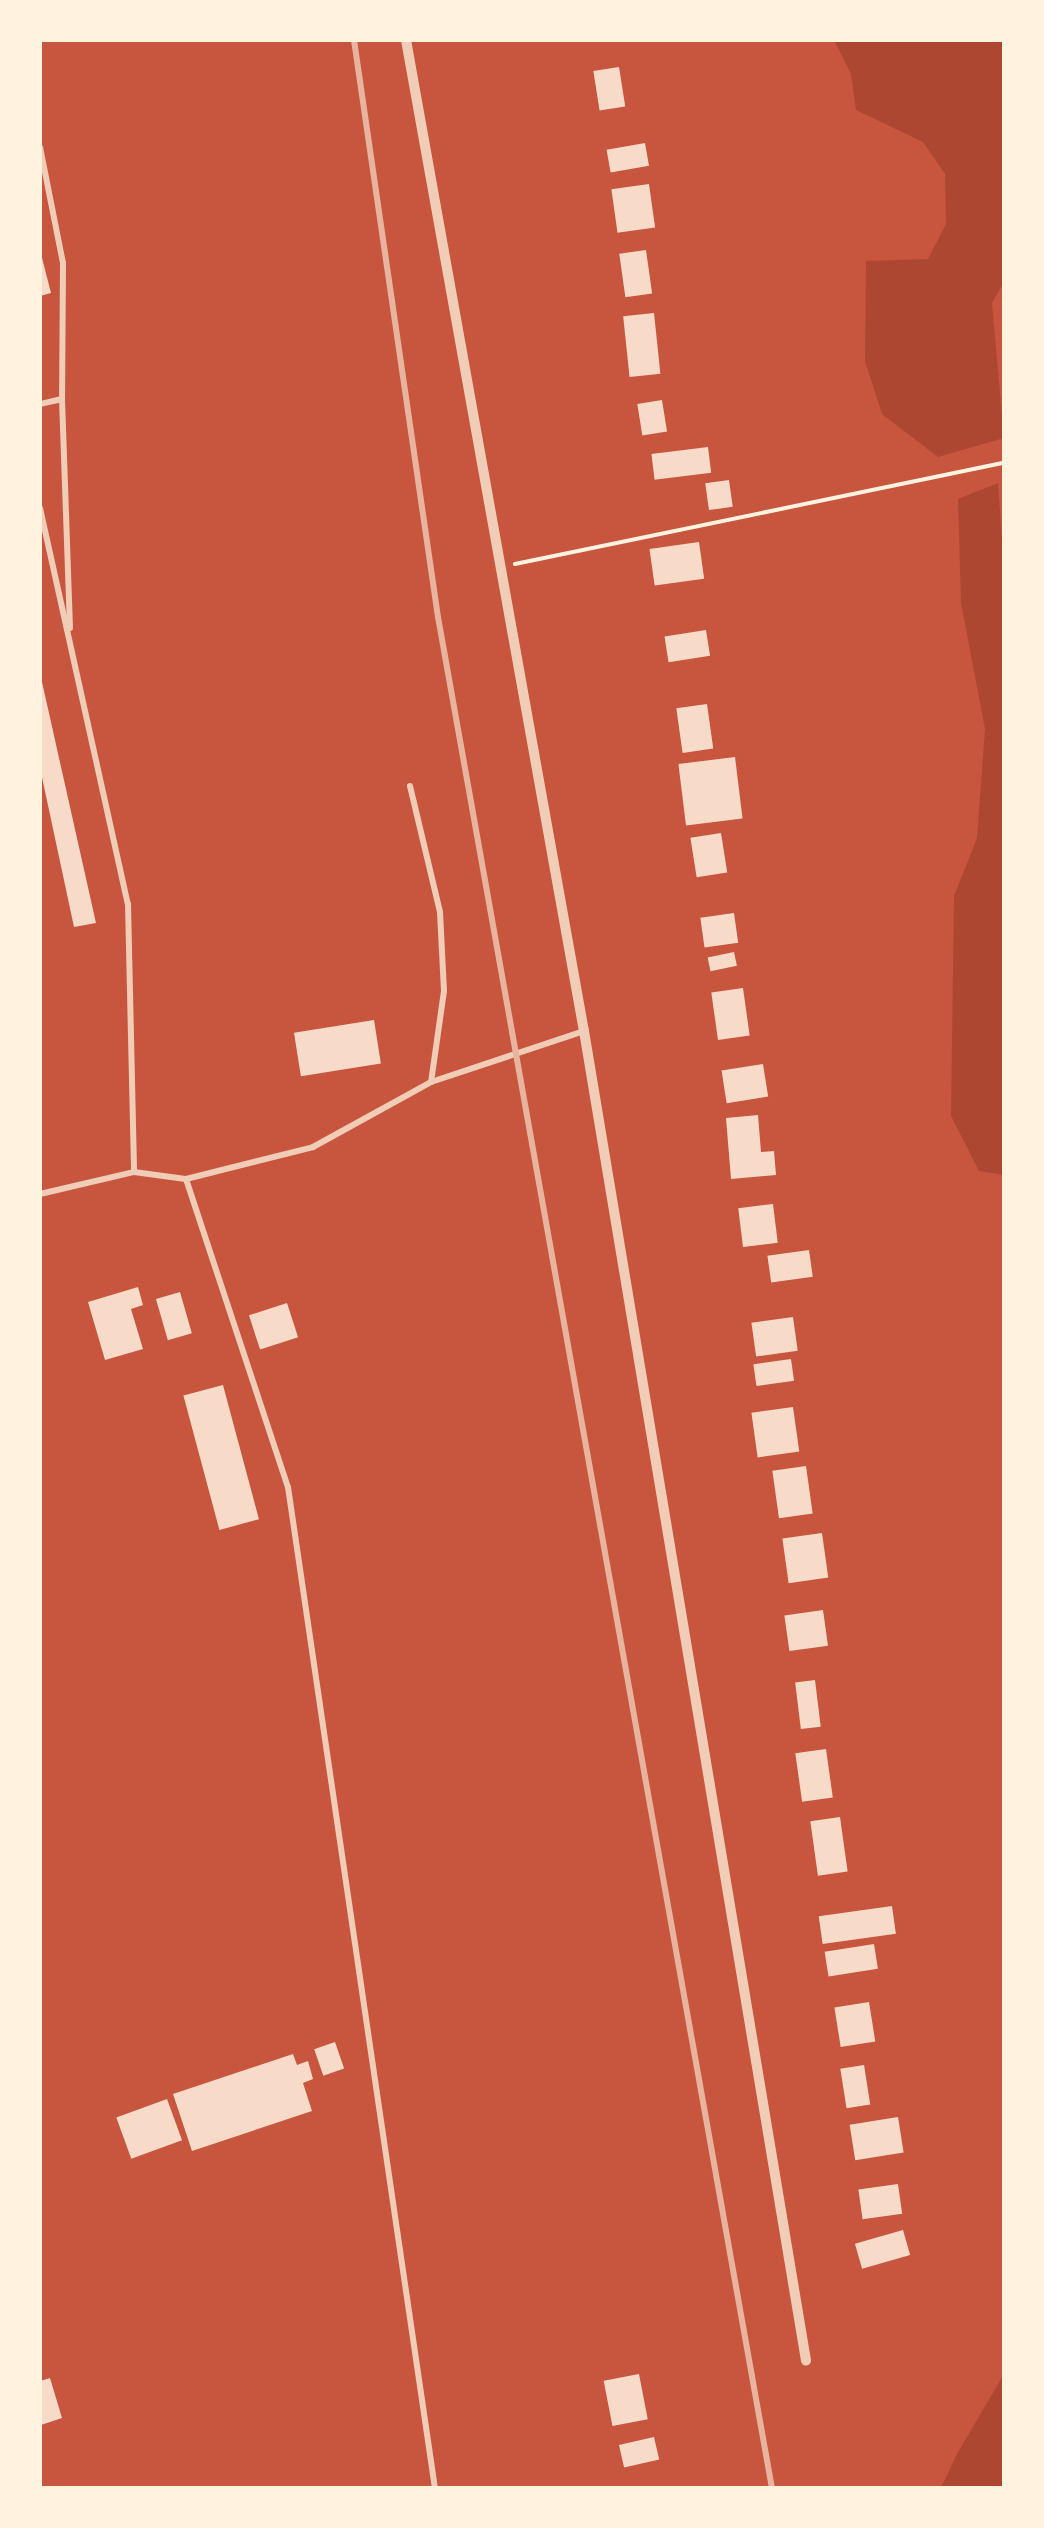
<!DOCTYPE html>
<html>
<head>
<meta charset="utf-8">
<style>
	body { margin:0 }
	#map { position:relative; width:1044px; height:2528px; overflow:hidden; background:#c8553d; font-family:Overpass,sans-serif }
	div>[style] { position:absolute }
	.green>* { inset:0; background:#ae4732 }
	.building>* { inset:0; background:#f7dbc8; transform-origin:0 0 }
	.path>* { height:4px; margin:-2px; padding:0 2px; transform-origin:2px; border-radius:2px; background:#fff3e0 }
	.service>* { height:6px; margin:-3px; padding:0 3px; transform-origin:3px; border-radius:3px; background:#f1ccb7 }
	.minor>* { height:10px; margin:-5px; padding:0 5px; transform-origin:5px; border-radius:5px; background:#f1ccb7 }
	.rail>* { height:6px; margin:-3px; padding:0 3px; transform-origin:3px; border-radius:3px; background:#e9b49f }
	span { translate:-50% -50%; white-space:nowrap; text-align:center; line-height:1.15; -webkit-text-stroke:10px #fff3e0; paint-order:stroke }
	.frame { position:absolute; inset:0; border:42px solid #fff3e0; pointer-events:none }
</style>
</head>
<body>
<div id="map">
	<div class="green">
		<div style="clip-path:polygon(834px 40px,1004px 40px,1004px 282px,992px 303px,1004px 438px,938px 457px,882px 414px,865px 361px,866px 261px,928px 259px,946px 224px,945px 174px,923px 142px,856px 110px,851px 74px)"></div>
		<div style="clip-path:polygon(998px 483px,1004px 569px,1004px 1175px,979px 1171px,951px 1116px,954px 896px,977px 838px,985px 729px,961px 603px,958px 499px)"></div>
		<div style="clip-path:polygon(1004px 2374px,1004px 2488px,941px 2488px,957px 2454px)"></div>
	</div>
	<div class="building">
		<div style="left:619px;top:67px;width:40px;height:26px;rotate:81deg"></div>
		<div style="left:645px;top:143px;width:23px;height:39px;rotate:80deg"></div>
		<div style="left:649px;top:184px;width:44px;height:38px;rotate:82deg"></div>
		<div style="clip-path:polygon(40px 250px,51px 293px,40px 296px)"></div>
		<div style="left:646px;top:250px;width:44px;height:27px;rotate:82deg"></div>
		<div style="left:654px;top:313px;width:61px;height:31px;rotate:84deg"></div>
		<div style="left:662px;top:400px;width:32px;height:25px;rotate:81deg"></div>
		<div style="left:708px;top:447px;width:26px;height:57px;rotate:83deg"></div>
		<div style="left:729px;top:480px;width:27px;height:24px;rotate:82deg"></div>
		<div style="left:699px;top:542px;width:37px;height:50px;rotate:82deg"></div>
		<div style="left:706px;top:630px;width:26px;height:42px;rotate:81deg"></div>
		<div style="clip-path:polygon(40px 673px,96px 923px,74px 927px,40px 768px)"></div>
		<div style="left:707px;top:704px;width:45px;height:31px;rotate:82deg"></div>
		<div style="left:735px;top:757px;width:62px;height:57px;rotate:83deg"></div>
		<div style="left:721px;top:833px;width:40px;height:31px;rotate:81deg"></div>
		<div style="left:734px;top:913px;width:30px;height:34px;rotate:82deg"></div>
		<div style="left:734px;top:952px;width:14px;height:27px;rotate:78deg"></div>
		<div style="left:743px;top:988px;width:48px;height:32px;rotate:82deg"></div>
		<div style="left:374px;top:1020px;width:44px;height:81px;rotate:81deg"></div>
		<div style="left:763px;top:1064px;width:33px;height:42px;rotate:81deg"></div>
		<div style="clip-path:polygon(758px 1115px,761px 1152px,774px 1151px,776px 1175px,731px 1179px,726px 1118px)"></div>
		<div style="left:773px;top:1204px;width:39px;height:35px;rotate:83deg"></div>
		<div style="left:809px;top:1250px;width:27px;height:42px;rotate:82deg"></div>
		<div style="clip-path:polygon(138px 1287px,143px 1305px,131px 1309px,143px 1349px,105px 1360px,88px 1302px)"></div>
		<div style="left:180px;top:1292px;width:43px;height:25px;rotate:74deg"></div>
		<div style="left:287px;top:1303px;width:36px;height:40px;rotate:72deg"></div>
		<div style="left:793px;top:1317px;width:34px;height:42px;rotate:82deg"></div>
		<div style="left:791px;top:1359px;width:22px;height:38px;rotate:82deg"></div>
		<div style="left:223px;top:1385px;width:139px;height:41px;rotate:75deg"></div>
		<div style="left:793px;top:1407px;width:45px;height:42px;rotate:82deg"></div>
		<div style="left:806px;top:1466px;width:48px;height:34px;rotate:82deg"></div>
		<div style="left:822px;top:1533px;width:45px;height:40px;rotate:82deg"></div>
		<div style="left:823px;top:1610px;width:36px;height:39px;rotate:82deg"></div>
		<div style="left:815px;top:1680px;width:47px;height:20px;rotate:83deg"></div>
		<div style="left:826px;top:1749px;width:49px;height:31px;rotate:82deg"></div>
		<div style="left:840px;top:1817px;width:55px;height:30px;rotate:82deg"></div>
		<div style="left:892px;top:1906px;width:28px;height:74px;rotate:82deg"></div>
		<div style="left:874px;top:1944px;width:25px;height:50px;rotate:81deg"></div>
		<div style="left:869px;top:2002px;width:40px;height:35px;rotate:81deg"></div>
		<div style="left:335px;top:2042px;width:28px;height:22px;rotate:71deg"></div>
		<div style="clip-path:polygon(293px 2054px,297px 2065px,308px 2061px,313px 2079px,303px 2083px,312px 2111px,192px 2151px,173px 2094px)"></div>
		<div style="left:864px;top:2065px;width:40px;height:24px;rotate:81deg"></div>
		<div style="left:167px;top:2099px;width:44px;height:54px;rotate:70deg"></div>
		<div style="left:898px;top:2117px;width:36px;height:49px;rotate:81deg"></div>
		<div style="left:898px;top:2184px;width:30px;height:40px;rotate:82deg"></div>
		<div style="left:903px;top:2230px;width:26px;height:50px;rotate:74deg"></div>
		<div style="left:639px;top:2374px;width:46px;height:36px;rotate:79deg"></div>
		<div style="clip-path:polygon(50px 2378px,62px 2418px,41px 2425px,40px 2381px)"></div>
		<div style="left:654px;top:2437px;width:23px;height:36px;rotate:77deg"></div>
	</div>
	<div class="path">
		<div style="left:515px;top:564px;width:499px;rotate:-11.7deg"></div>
	</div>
	<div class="service">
		<div style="left:40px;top:147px;width:118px;rotate:78.8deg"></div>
		<div style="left:63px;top:263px;width:136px;rotate:90.4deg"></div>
		<div style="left:62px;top:399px;width:23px;rotate:167deg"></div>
		<div style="left:62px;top:399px;width:229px;rotate:88deg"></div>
		<div style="left:40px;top:508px;width:406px;rotate:77.5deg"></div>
		<div style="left:128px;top:904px;width:268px;rotate:88.7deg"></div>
		<div style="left:410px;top:786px;width:130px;rotate:76.6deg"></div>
		<div style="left:440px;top:912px;width:79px;rotate:87.1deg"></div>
		<div style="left:444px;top:991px;width:92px;rotate:98.1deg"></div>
		<div style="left:186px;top:1179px;width:131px;rotate:-14.1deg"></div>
		<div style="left:313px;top:1147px;width:135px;rotate:-28.8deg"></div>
		<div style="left:431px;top:1082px;width:161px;rotate:-18.4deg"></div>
		<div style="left:40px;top:1194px;width:97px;rotate:-13.2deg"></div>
		<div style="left:134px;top:1172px;width:52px;rotate:7.7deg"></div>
		<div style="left:186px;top:1179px;width:324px;rotate:71.7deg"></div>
		<div style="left:288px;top:1487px;width:1012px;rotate:81.65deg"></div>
	</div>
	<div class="minor">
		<div style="left:406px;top:40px;width:1007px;rotate:79.82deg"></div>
		<div style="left:584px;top:1031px;width:1348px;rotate:80.52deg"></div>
	</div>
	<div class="rail">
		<div style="left:354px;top:40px;width:583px;rotate:81.72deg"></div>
		<div style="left:438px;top:617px;width:1901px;rotate:79.88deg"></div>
	</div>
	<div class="frame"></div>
</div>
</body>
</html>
